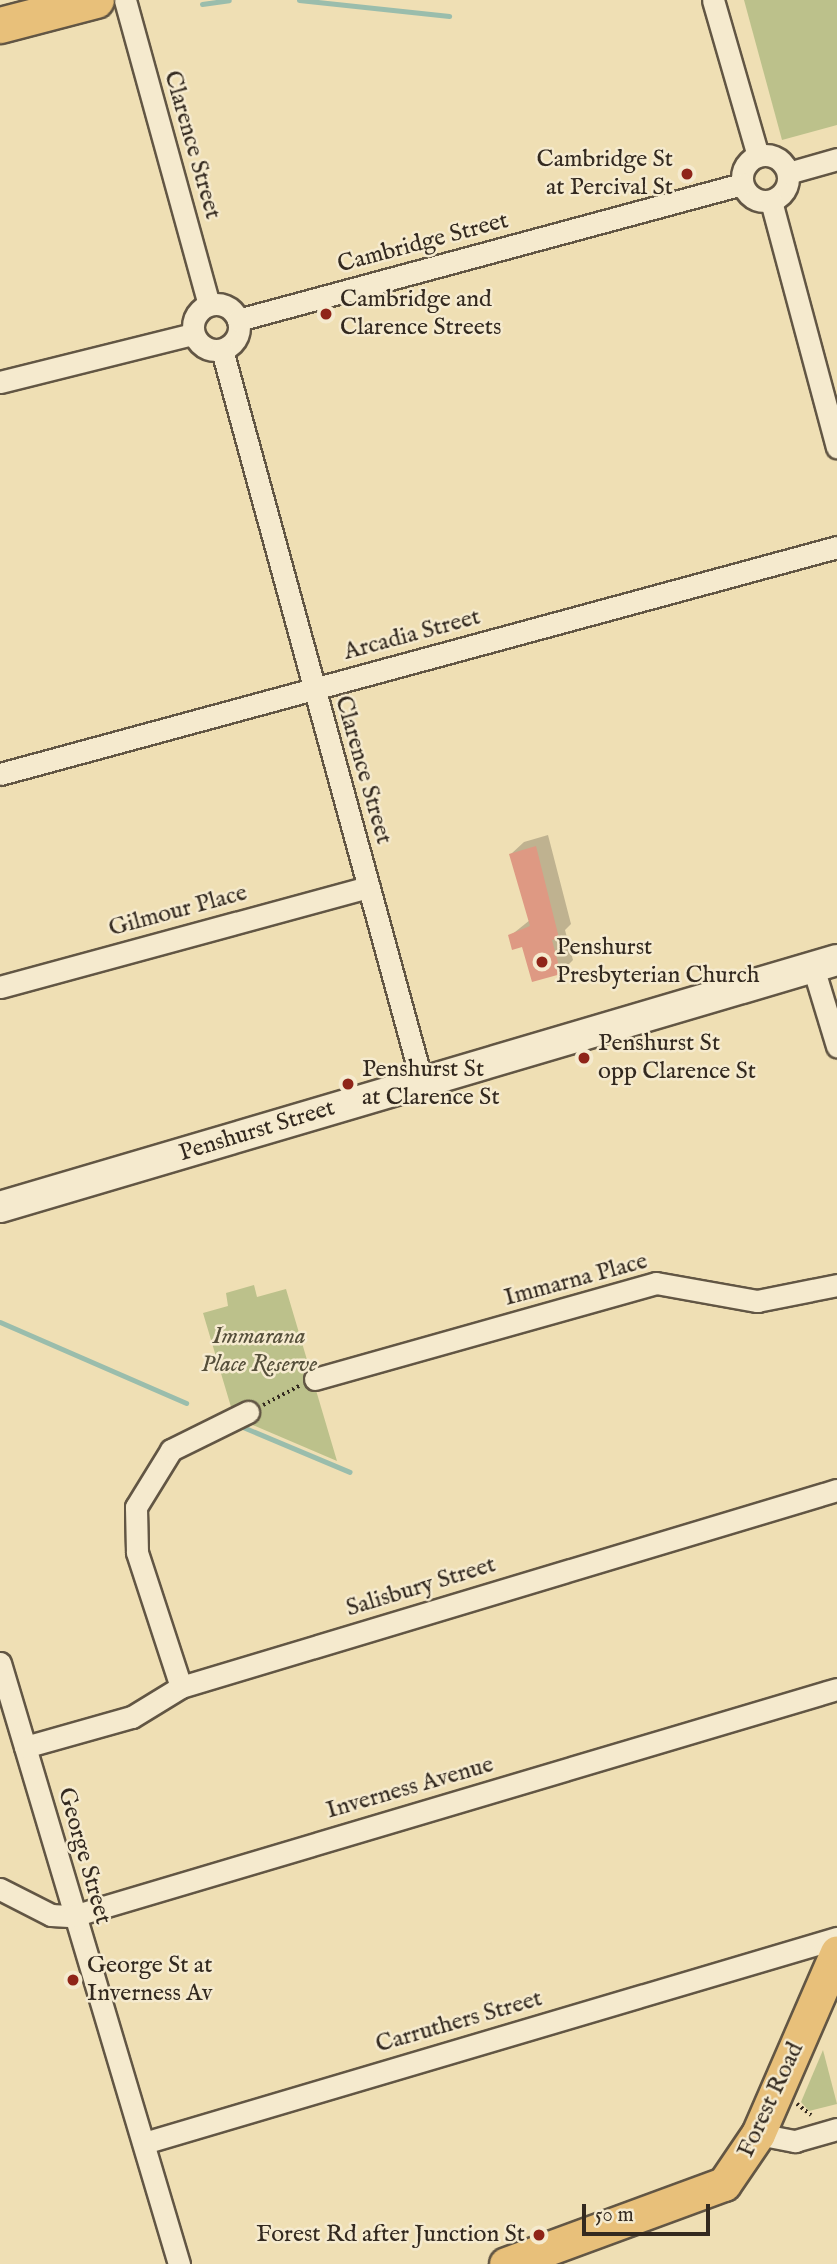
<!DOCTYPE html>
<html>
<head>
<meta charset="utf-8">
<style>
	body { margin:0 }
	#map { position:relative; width:837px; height:2264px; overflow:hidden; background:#efdfb4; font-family:"IM FELL English",serif }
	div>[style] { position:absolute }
	.green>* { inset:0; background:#bcc18b }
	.shadow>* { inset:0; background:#0003 }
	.stream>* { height:5px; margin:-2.5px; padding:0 2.5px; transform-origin:2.5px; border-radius:2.5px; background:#9abdac }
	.building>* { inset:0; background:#de9983 }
	.path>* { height:3.5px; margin-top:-1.75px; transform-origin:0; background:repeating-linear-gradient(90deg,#33291f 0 2px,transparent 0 5.5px) }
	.roads { filter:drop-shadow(2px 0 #625644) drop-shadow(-2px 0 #625644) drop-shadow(0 2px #625644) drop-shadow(0 -2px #625644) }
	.minor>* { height:21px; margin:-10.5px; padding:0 10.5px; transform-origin:10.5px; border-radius:10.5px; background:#f5eace }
	.minor>.ring { margin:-10.5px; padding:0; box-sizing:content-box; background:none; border:21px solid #f5eace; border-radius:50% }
	.secondary>* { height:30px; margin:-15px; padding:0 15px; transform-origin:15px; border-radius:15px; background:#f5eace }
	.primary>* { height:33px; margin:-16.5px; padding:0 16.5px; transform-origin:16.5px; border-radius:16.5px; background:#e8c07a }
	.trunk>* { height:35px; margin:-17.5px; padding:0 17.5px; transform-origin:17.5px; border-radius:17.5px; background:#e8c07a }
	.dots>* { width:19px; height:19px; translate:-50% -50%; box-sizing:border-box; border:4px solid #f5eace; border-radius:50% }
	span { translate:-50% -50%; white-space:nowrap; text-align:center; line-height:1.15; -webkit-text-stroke:5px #f5eace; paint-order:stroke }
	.street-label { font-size:24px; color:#33291f }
	.poi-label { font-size:24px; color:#33291f }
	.right { translate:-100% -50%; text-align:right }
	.left { translate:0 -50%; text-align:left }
	.park-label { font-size:24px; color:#554f3a; font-style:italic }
	.scale { position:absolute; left:582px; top:2204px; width:128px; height:32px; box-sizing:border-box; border:4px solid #33291f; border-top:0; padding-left:9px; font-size:21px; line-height:24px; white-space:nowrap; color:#33291f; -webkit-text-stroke:5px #f5eace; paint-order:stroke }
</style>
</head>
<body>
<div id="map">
	<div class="green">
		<div style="clip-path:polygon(744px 0,837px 0,837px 125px,782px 140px)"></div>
		<div style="clip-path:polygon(254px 1285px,257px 1297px,286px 1289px,337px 1461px,234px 1417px,203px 1313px,228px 1306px,226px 1293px)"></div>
		<div style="clip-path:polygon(823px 2050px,837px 2104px,809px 2111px,801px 2102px)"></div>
	</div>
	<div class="shadow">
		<div style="clip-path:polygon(548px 835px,571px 924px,565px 930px,573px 960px,560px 973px,510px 936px,530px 920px,511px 854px,524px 842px)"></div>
	</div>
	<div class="stream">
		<div style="left:299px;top:0;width:151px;rotate:6.1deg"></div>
		<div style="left:202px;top:4px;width:27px;rotate:-8deg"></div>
		<div style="left:0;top:1322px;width:203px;rotate:23.5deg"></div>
		<div style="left:238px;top:1425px;width:121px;rotate:22.8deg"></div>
	</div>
	<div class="building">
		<div style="clip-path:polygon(536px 846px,559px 938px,552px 940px,561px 974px,532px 982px,522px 947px,512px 950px,508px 935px,530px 926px,509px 854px)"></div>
	</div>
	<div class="path">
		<div style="left:263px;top:1405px;width:41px;rotate:-27.8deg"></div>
		<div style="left:797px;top:2104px;width:18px;rotate:38deg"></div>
	</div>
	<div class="roads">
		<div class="minor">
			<div style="left:125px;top:0;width:315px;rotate:74.6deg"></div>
			<div style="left:713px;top:0;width:162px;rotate:73.9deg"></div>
			<div class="ring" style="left:742px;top:155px;width:25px;height:25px"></div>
			<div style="left:788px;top:173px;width:51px;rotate:-15.9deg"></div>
			<div style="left:771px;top:201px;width:255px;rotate:75deg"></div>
			<div class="ring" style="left:193px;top:304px;width:25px;height:25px"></div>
			<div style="left:238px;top:320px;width:522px;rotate:-15.1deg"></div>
			<div style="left:222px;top:350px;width:759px;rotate:74.72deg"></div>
			<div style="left:0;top:382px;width:199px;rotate:-14deg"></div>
			<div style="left:0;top:774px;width:867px;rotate:-15.17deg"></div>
			<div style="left:813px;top:967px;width:83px;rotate:73.1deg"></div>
			<div style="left:0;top:987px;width:382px;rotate:-15.2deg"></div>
			<div style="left:315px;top:1379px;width:354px;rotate:-15.7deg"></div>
			<div style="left:656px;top:1283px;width:103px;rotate:10.1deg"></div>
			<div style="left:757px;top:1301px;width:82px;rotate:-11.3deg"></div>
			<div style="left:0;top:1663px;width:627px;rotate:73.41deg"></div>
			<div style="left:181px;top:1687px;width:142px;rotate:-108.1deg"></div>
			<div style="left:137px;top:1552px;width:45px;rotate:-91.3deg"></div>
			<div style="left:136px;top:1507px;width:67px;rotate:-58.4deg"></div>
			<div style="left:171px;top:1450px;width:86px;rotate:-26.3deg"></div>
			<div style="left:25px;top:1747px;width:111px;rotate:-15.7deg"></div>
			<div style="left:132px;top:1717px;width:57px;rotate:-31.5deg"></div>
			<div style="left:181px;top:1687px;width:685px;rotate:-16.72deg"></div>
			<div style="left:0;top:1889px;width:57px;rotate:27deg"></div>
			<div style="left:51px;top:1915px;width:22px;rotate:3deg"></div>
			<div style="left:73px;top:1916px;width:797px;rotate:-16.55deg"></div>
			<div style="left:758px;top:2134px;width:38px;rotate:11deg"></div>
			<div style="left:795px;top:2141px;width:44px;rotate:-15.9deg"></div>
			<div style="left:144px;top:2143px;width:723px;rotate:-16.48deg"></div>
		</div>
		<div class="secondary">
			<div style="left:0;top:1207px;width:873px;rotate:-16.44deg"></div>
		</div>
		<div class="primary">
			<div style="left:506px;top:2264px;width:232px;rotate:-20.2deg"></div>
			<div style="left:724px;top:2184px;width:60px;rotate:-55.8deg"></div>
			<div style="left:758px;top:2134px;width:198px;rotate:-66.5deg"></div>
		</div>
		<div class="trunk">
			<div style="left:0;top:25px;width:99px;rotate:-14.6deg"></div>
		</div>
	</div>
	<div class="dots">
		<div style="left:687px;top:174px;background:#8f2418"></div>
		<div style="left:326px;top:314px;background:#8f2418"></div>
		<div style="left:542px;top:962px;background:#8f2418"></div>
		<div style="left:584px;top:1058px;background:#8f2418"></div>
		<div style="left:348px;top:1084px;background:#8f2418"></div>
		<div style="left:73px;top:1980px;background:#8f2418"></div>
		<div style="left:539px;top:2235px;background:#8f2418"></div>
	</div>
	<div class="street-label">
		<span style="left:192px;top:145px;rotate:74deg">Clarence Street</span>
		<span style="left:423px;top:243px;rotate:-15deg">Cambridge Street</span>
		<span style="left:412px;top:635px;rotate:-15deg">Arcadia Street</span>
		<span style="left:363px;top:770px;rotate:74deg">Clarence Street</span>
		<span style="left:178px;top:911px;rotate:-15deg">Gilmour Place</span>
		<span style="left:257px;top:1131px;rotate:-17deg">Penshurst Street</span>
		<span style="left:576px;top:1280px;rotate:-15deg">Immarna Place</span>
		<span style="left:421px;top:1587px;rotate:-17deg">Salisbury Street</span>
		<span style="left:410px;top:1788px;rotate:-16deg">Inverness Avenue</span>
		<span style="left:84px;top:1856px;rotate:74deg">George Street</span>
		<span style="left:459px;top:2022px;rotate:-16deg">Carruthers Street</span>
		<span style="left:771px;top:2100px;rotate:-65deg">Forest Road</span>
	</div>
	<div class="poi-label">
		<span class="right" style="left:673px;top:174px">Cambridge St<br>at Percival St</span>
		<span class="left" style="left:340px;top:314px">Cambridge and<br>Clarence Streets</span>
		<span class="left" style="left:556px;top:962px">Penshurst<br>Presbyterian Church</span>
		<span class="left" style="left:598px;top:1058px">Penshurst St<br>opp Clarence St</span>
		<span class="left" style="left:362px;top:1084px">Penshurst St<br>at Clarence St</span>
		<span class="left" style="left:87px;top:1980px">George St at<br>Inverness Av</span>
		<span class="right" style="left:525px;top:2235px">Forest Rd after Junction St</span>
	</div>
	<div class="park-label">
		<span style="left:259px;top:1351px">Immarana<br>Place Reserve</span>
	</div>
	<div class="scale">50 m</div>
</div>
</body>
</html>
